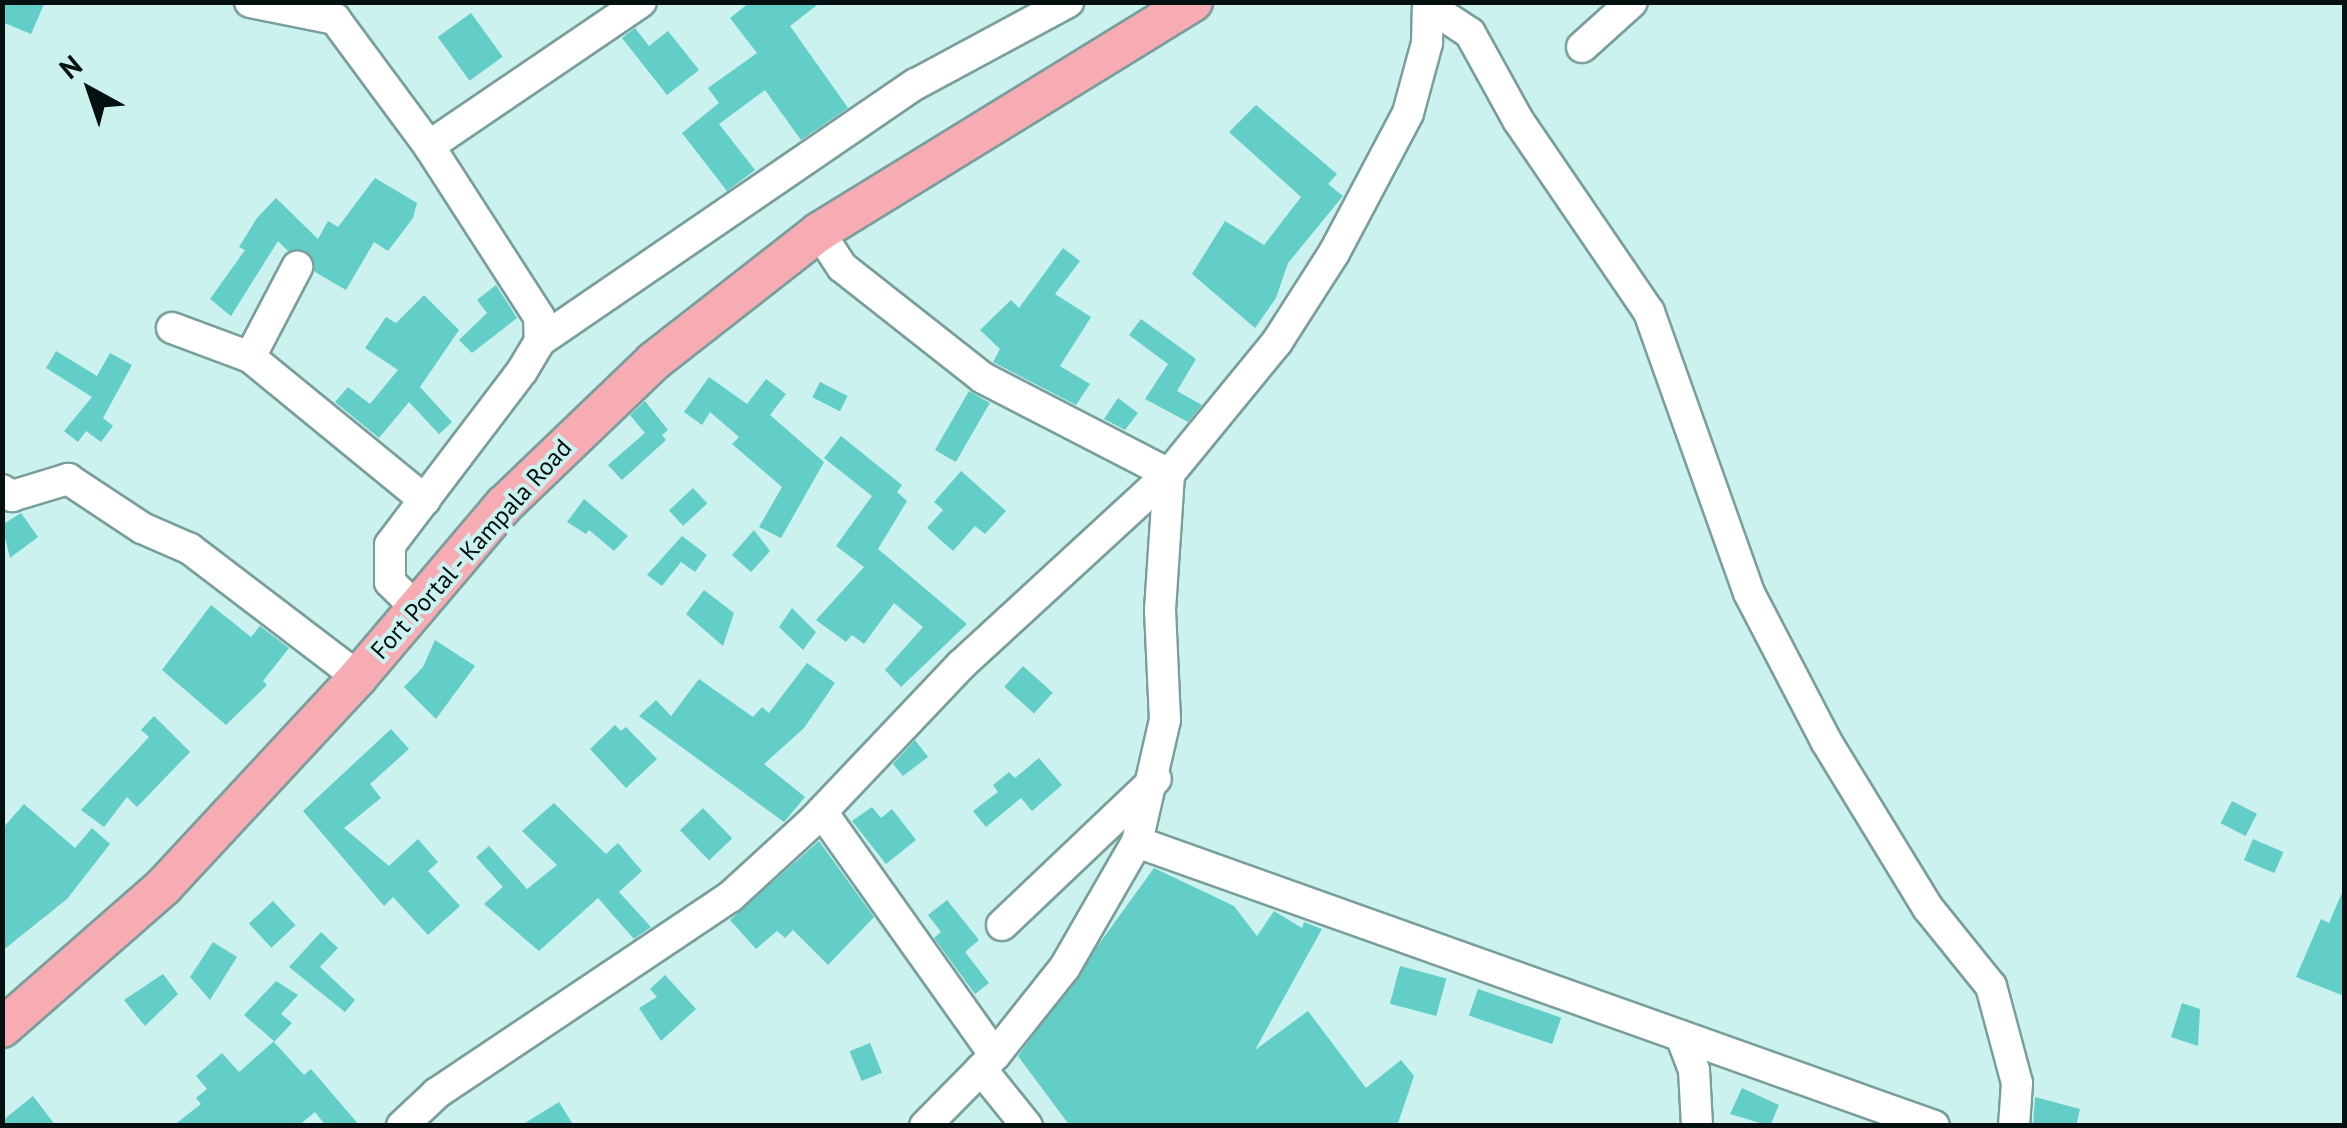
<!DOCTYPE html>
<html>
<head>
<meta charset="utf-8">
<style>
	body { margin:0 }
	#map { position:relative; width:2347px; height:1128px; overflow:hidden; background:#cbf2ee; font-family:"PT Sans",sans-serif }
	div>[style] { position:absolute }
	.building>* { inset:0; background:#62cec7; transform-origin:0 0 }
	.roads { filter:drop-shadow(2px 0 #799e9b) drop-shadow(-2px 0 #799e9b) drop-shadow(0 2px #799e9b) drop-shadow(0 -2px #799e9b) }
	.minor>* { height:30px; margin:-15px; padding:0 15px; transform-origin:15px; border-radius:15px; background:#fff }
	.major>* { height:38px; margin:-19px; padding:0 19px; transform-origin:19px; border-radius:19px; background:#f7acb3 }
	span { translate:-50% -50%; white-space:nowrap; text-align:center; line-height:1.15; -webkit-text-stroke:8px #cbf2ee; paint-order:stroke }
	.street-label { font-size:25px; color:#041110 }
	.frame { position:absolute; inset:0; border:5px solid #041110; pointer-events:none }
	.north { position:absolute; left:40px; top:40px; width:100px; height:100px; -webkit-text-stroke:8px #cbf2ee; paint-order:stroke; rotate:320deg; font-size:28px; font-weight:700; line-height:40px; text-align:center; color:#041110 }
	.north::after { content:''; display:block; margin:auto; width:35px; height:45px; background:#041110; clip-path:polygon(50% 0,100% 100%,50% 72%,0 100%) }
</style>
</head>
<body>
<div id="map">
	<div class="building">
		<div style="clip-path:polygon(2px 2px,45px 2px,31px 34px,2px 22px)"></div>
		<div style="clip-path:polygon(750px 2px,821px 2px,790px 26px,848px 108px,801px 140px,765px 90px,719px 124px,755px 170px,727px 191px,682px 133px,719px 103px,708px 88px,757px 53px,730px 18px)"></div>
		<div style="left:471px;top:13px;width:54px;height:41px;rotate:54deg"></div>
		<div style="clip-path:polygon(635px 28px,649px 46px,668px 31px,699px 70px,667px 95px,622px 38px)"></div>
		<div style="clip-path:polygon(1256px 105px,1337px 174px,1328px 184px,1343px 196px,1288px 263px,1276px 298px,1255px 328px,1192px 274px,1225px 221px,1264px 245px,1301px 197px,1229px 132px)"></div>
		<div style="clip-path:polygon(375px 178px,417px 203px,413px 218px,388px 251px,374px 242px,346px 290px,315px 272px,306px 251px,288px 251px,278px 241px,231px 316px,210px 299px,245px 250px,239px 247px,257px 218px,276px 198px,318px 239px,328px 221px,338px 227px)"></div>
		<div style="clip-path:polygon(1063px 248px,1080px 261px,1055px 294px,1091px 317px,1060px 366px,1090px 384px,1076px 405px,993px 362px,1000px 349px,980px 330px,1011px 300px,1019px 308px)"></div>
		<div style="clip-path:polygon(496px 285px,517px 318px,472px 353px,459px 340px,487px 313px,477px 300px)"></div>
		<div style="clip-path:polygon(424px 295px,459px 330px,420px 387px,452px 422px,439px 434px,409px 402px,379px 438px,335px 402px,348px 387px,370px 404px,398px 370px,365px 348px,386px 317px,396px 323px)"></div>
		<div style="clip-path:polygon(1141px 319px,1196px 359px,1177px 391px,1202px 405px,1188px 422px,1145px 399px,1168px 364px,1129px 335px)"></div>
		<div style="clip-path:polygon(56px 351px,97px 376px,110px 353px,132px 365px,103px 418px,113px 426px,101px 442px,86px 431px,78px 442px,64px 431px,92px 397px,46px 368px)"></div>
		<div style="clip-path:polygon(709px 377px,747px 404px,766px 379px,786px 394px,770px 415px,824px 462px,781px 538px,759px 527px,782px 487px,732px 444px,739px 437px,710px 412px,702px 425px,684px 412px)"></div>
		<div style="left:820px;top:382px;width:31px;height:17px;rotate:27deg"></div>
		<div style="left:969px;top:391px;width:24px;height:68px;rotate:30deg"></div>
		<div style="clip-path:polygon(1118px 398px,1138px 413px,1125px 430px,1104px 419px)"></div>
		<div style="clip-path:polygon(645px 401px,668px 430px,662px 435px,666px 440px,622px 480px,608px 465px,645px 433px,630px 415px)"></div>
		<div style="clip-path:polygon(841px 436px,902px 485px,897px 492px,907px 501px,878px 549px,967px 624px,901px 687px,885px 670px,923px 627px,894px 603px,864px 644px,852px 635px,846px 642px,816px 620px,864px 567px,836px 546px,872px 496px,824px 458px)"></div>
		<div style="clip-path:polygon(961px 471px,1006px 511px,985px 534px,975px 526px,953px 551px,927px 528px,943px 510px,934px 502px)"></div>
		<div style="left:693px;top:488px;width:21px;height:33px;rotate:47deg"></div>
		<div style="clip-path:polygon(584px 499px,628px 536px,614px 551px,589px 530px,586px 534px,567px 522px)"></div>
		<div style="clip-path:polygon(21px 513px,38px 537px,10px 558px,2px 525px)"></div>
		<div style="clip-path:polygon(754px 530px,770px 551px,751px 572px,732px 555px)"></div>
		<div style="clip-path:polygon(682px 536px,707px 555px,695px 572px,681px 562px,662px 586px,647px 575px)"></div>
		<div style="clip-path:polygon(704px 590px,734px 613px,723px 646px,686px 614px)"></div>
		<div style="clip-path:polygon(211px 605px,251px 637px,260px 626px,289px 648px,263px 681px,267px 685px,226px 725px,162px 670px)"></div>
		<div style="clip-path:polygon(792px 608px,816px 632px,803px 650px,779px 627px)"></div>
		<div style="clip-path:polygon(435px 640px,475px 666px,436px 719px,404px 687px,423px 667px)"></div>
		<div style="clip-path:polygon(807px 663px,835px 683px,804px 728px,764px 764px,805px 797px,784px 822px,639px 716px,656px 700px,671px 716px,699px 679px,753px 717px,762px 707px,769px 713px)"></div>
		<div style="left:1023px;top:666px;width:40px;height:28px;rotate:42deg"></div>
		<div style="clip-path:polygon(154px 716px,190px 752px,137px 807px,127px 797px,104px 827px,81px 810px,149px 737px,141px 730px)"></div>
		<div style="clip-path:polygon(615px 725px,621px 731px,626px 727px,657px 759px,626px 788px,590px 749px)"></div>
		<div style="clip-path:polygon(391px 729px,409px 749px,370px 784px,381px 798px,344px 828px,389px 866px,418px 839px,438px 862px,428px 871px,460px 906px,428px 935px,393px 897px,384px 906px,303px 811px)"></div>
		<div style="clip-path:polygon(915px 740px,928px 757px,903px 776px,893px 764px)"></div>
		<div style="clip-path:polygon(1039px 758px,1062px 785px,1032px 811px,1021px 798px,986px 827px,973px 811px,998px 792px,993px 785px,1009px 772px,1015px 778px)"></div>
		<div style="left:2232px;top:801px;width:28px;height:25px;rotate:27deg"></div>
		<div style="clip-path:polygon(554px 803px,606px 854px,618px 843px,642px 871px,619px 892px,651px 927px,634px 939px,598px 898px,539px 951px,484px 904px,503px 887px,476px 857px,489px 846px,527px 889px,557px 865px,522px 831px)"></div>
		<div style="clip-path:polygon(24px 804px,75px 848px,92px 828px,110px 844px,67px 899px,2px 951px,2px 829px)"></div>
		<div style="clip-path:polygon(872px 807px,881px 818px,892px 809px,916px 840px,886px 864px,852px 821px)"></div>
		<div style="left:703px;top:808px;width:42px;height:32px;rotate:46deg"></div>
		<div style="left:2253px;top:839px;width:33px;height:23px;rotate:23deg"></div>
		<div style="clip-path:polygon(819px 841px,874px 917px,828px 965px,793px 930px,785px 938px,777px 931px,756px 949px,730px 920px)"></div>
		<div style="clip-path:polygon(1154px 868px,1234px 906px,1257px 936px,1274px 911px,1302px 928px,1304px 922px,1322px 929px,1255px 1050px,1308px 1011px,1366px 1088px,1401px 1060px,1414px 1076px,1397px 1126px,1070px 1126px,1018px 1056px)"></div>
		<div style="clip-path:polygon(2344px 888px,2344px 996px,2296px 977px,2321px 919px,2329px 923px)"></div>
		<div style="clip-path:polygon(947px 900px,979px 940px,965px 952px,989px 983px,975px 994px,934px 938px,941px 932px,928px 915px)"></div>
		<div style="left:273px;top:901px;width:33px;height:33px;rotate:47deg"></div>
		<div style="clip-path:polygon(321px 932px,338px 948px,320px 967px,355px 1000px,345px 1012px,289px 967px)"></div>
		<div style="clip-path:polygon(213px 942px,237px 957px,210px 1000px,190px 977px)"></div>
		<div style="left:1400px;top:966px;width:48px;height:39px;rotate:15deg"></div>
		<div style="clip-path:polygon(163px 974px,178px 994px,145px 1026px,124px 1000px)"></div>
		<div style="clip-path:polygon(665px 975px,696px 1009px,661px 1041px,639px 1008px,657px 997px,650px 989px)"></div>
		<div style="clip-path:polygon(276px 981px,298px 995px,281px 1014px,292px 1023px,274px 1042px,304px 1075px,311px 1069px,360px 1126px,326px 1126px,315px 1112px,298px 1126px,173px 1126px,201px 1104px,196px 1098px,207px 1089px,196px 1076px,222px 1053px,239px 1072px,274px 1041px,244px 1015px)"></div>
		<div style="left:1478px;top:989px;width:88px;height:28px;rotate:19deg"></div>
		<div style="clip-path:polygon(2182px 1003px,2200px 1009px,2198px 1046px,2171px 1037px)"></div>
		<div style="left:870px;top:1043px;width:32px;height:22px;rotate:68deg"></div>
		<div style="clip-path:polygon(1742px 1088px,1779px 1105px,1770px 1126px,1730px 1114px)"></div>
		<div style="clip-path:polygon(33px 1096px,56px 1126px,2px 1126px,2px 1121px)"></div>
		<div style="clip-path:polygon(2035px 1097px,2080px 1109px,2076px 1126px,2033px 1126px)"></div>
		<div style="clip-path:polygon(559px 1102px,574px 1126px,520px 1126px)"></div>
	</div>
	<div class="roads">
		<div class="minor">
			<div style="left:250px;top:2px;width:87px;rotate:11.3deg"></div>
			<div style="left:335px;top:19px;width:158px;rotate:53.5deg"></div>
			<div style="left:429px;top:146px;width:203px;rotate:57.2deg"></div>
			<div style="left:539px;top:317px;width:24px;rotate:88deg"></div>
			<div style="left:540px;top:341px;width:35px;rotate:121deg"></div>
			<div style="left:522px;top:371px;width:218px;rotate:127.2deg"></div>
			<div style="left:390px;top:545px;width:37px;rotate:90deg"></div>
			<div style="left:390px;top:582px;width:37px;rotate:45deg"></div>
			<div style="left:1429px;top:6px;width:49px;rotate:33.4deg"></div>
			<div style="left:1470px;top:33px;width:99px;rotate:61.1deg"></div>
			<div style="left:1518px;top:120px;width:232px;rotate:55.7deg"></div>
			<div style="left:1649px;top:312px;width:298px;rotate:70.4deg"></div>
			<div style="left:1749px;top:593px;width:167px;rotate:62.5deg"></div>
			<div style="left:1826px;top:741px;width:196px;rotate:58.6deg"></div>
			<div style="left:1928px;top:908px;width:100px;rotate:51.1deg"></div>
			<div style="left:1991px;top:986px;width:100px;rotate:75deg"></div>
			<div style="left:2017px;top:1083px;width:43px;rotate:94deg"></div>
			<div style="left:1582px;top:47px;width:67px;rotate:-42deg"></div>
			<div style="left:429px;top:146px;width:256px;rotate:-34.2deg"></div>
			<div style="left:172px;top:328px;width:83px;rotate:20.4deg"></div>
			<div style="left:250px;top:357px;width:226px;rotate:39.3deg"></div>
			<div style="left:540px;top:341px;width:455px;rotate:-34.4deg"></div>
			<div style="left:916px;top:84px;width:173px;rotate:-28.3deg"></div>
			<div style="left:250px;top:357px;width:102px;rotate:-62.4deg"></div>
			<div style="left:2px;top:490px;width:12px;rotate:31deg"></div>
			<div style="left:12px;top:496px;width:59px;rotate:-16.9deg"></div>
			<div style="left:68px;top:479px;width:89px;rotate:33.5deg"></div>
			<div style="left:142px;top:528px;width:52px;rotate:23.6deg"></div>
			<div style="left:190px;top:549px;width:211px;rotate:37.3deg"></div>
			<div style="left:822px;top:812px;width:298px;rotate:54.6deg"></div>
			<div style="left:1137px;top:842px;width:846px;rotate:19.61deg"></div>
			<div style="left:1002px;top:925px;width:212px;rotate:-43.5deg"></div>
			<div style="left:1681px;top:1036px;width:36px;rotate:69deg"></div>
			<div style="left:1694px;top:1070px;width:56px;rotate:86.9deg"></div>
			<div style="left:981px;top:1069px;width:73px;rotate:51.1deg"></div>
			<div style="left:402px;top:1126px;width:48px;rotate:-43.3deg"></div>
			<div style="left:437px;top:1093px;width:353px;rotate:-33.8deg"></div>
			<div style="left:730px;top:897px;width:113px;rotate:-42.5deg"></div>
			<div style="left:813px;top:821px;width:215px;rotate:-46.5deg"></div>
			<div style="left:961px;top:665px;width:282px;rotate:-42.6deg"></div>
			<div style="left:1169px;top:474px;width:209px;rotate:-152.7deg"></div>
			<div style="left:983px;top:378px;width:179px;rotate:-141.8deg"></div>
			<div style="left:842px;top:267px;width:42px;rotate:-123.3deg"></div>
			<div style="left:925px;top:1126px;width:100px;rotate:-45.4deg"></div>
			<div style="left:995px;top:1055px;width:112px;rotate:-51.5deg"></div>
			<div style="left:1065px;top:967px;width:144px;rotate:-60.1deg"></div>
			<div style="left:1137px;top:842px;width:125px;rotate:-77.1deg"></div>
			<div style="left:1165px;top:720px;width:110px;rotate:-92.6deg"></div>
			<div style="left:1160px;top:610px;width:136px;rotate:-86.2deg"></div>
			<div style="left:1169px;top:474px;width:171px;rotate:-50.7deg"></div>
			<div style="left:1277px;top:342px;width:106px;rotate:-57.4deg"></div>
			<div style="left:1334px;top:253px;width:158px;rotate:-62.1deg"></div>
			<div style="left:1408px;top:113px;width:73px;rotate:-74.8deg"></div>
			<div style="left:1427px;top:43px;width:41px;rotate:-88.6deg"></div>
		</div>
		<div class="major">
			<div style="left:2px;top:1028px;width:214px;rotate:-41.2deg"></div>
			<div style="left:163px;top:887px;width:287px;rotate:-47.1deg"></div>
			<div style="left:358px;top:677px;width:226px;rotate:-49.7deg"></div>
			<div style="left:504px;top:505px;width:208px;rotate:-43.8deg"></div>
			<div style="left:654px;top:361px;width:209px;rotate:-38deg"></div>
			<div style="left:819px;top:232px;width:439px;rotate:-31.6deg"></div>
		</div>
	</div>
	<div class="street-label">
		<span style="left:471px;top:549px;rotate:-48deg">Fort Portal - Kampala Road</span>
	</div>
	<div class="frame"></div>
	<div class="north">N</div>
</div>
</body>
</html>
